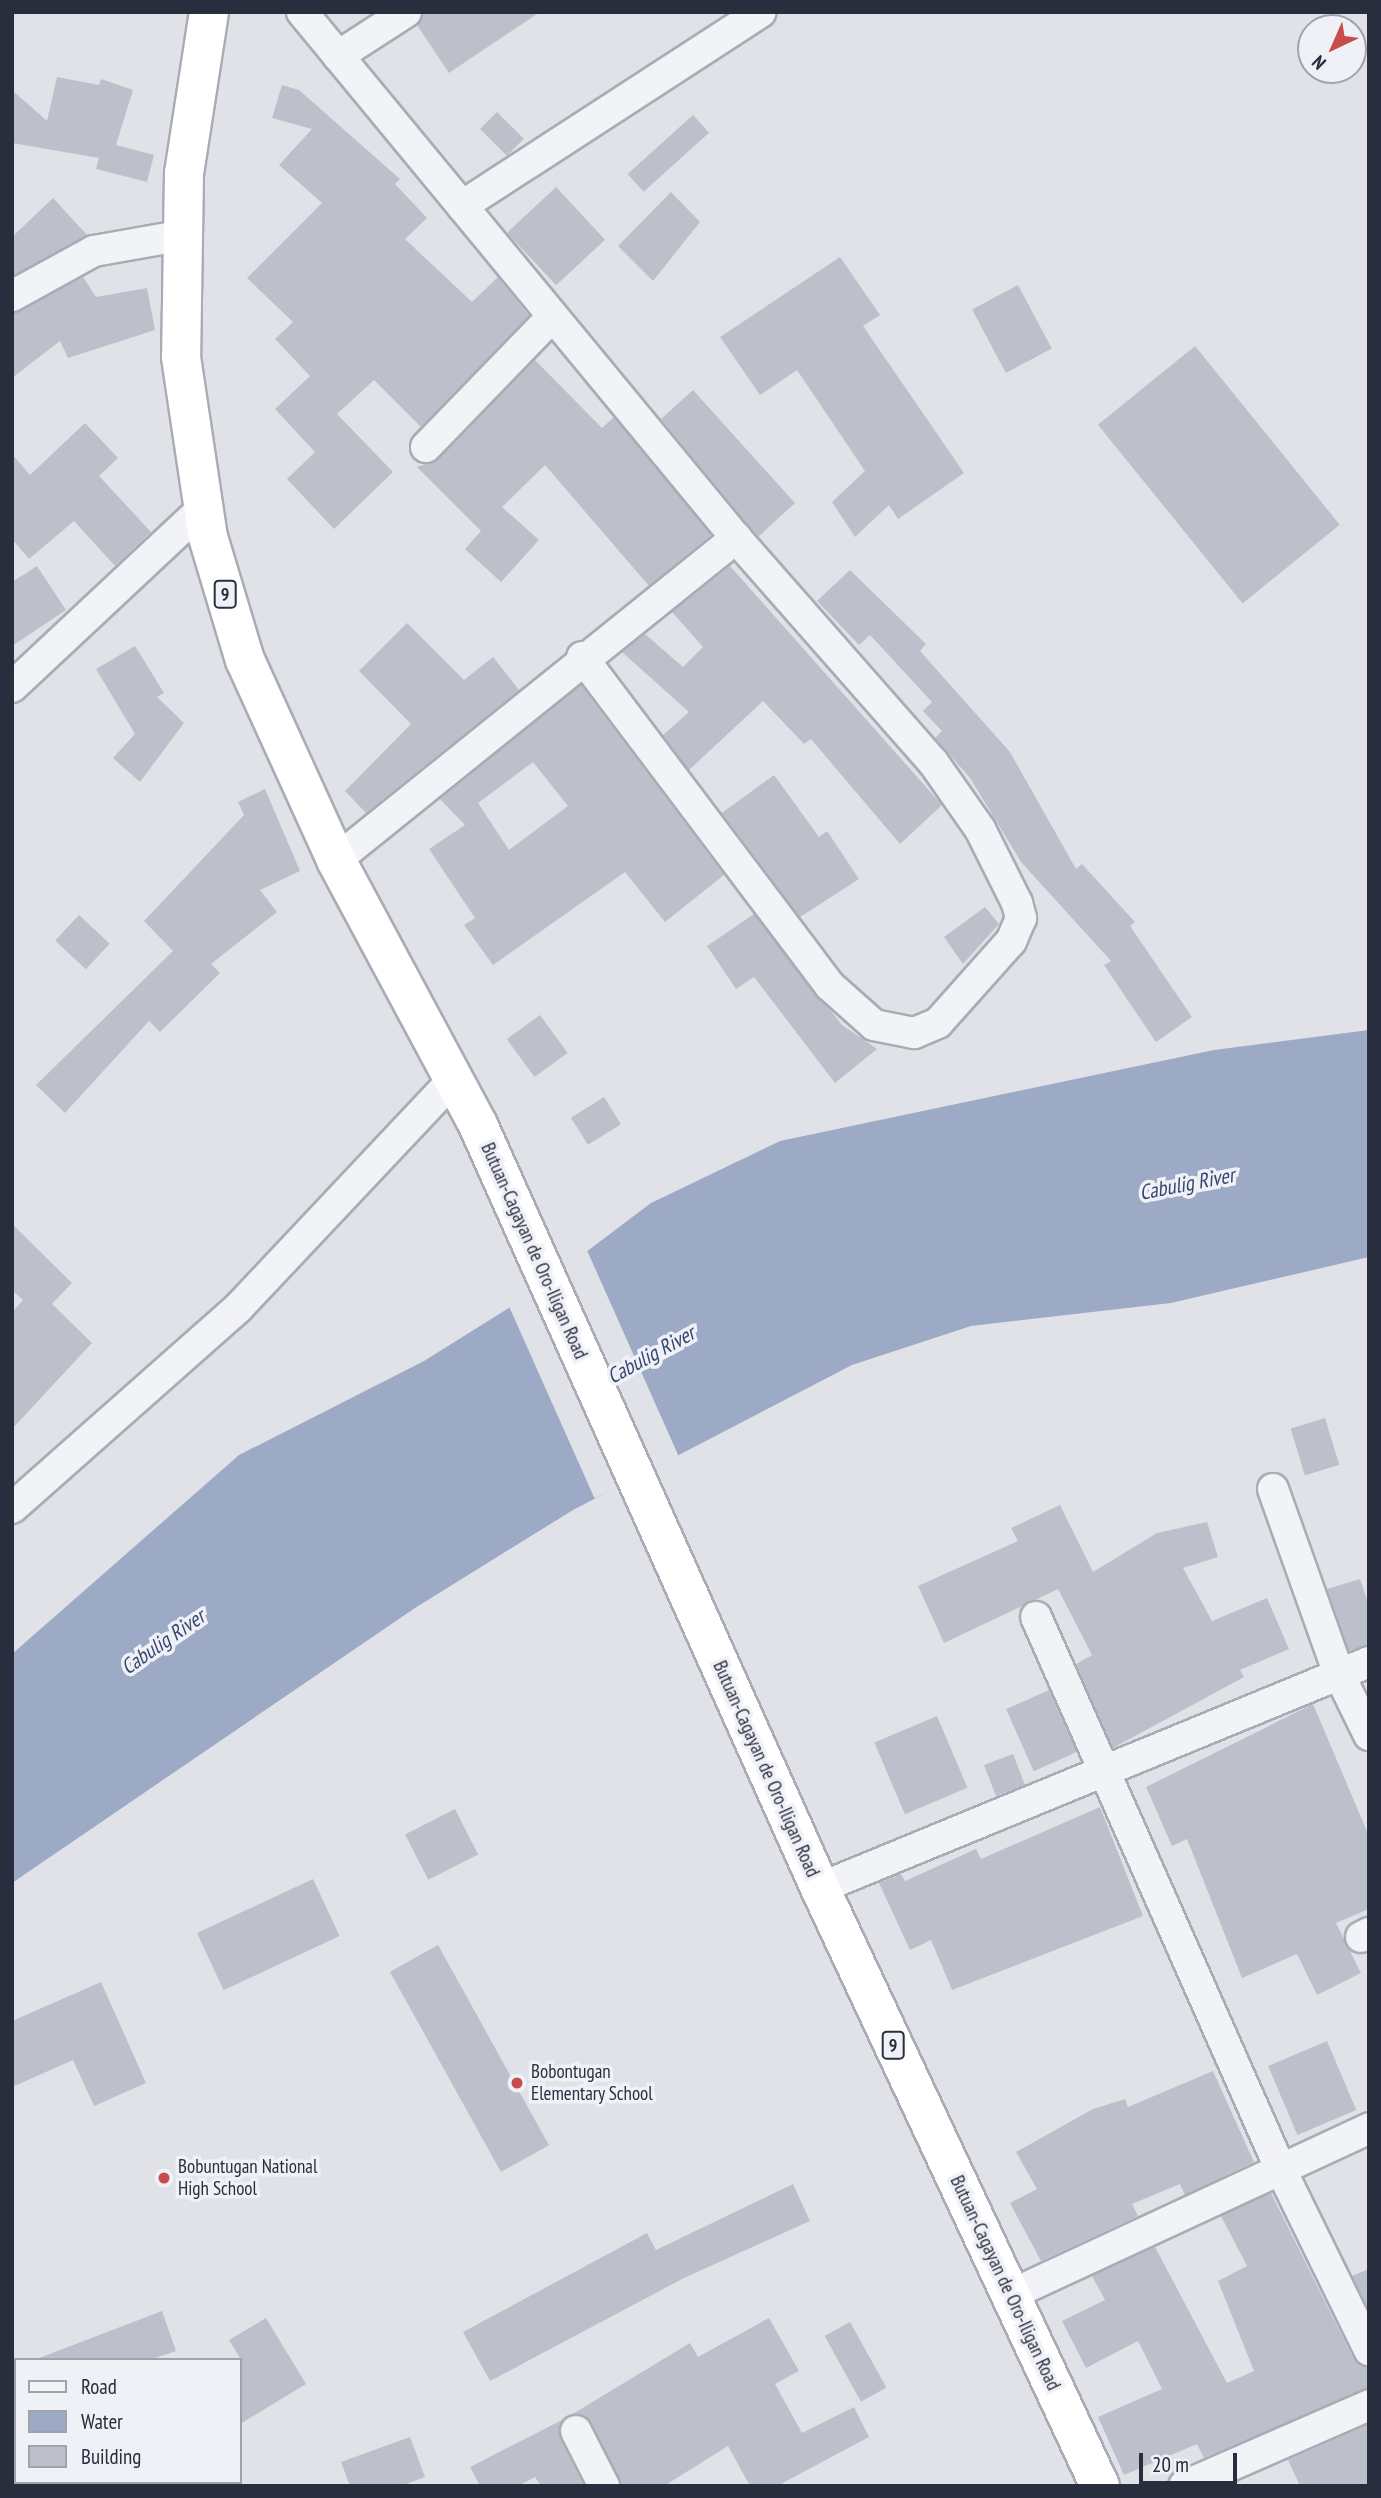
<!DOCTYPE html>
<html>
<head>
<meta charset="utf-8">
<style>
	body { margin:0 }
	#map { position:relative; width:1381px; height:2498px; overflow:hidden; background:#e0e2e8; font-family:"PT Sans Narrow",sans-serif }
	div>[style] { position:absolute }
	.water>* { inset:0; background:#9daac6 }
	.pier>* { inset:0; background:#e0e2e8; transform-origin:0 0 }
	.building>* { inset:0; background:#bdc0cb; transform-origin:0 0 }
	.roads { filter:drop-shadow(2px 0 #a9acb5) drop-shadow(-2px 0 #a9acb5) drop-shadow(0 2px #a9acb5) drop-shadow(0 -2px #a9acb5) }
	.street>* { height:30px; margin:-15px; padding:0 15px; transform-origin:15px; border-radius:15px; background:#f2f3f7 }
	.highway>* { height:38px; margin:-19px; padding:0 19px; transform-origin:19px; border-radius:19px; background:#fff }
	.dots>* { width:19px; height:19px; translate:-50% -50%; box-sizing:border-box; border:4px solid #eff1f6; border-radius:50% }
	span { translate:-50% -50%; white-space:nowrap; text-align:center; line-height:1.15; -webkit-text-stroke:7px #eff1f6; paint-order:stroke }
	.shield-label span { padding:2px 5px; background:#eff1f6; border:2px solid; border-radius:5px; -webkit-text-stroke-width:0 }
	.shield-label { font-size:18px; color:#292e3f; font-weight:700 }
	.street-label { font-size:19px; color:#292e3f }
	.poi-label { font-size:19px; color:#292e3f }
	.left { translate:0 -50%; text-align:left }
	.water-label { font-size:21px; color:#364670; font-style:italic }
	.frame { position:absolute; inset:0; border:14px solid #292e3f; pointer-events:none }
	.legend { position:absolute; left:14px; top:2358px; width:228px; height:126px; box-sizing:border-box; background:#eff1f6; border:2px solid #a0a3ad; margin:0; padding:9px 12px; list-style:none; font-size:21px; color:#292e3f }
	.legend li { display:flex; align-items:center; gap:14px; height:35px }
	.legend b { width:35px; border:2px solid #a0a3ad }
	.north { position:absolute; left:1297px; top:14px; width:70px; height:70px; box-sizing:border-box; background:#eff1f6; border:2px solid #a0a3ad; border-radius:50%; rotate:224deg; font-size:19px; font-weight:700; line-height:28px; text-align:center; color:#292e3f }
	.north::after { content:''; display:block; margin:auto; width:24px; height:32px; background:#c64d4c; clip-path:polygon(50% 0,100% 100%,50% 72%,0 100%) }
	.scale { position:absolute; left:1139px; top:2453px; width:98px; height:32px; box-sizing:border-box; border:4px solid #292e3f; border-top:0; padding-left:9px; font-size:21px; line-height:24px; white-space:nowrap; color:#292e3f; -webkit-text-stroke:5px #eff1f6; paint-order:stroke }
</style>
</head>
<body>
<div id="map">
	<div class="water">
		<div style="clip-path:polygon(1369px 1030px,1369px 1257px,1171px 1303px,971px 1326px,852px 1365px,573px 1510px,415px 1608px,12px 1883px,12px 1654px,239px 1455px,424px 1361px,525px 1298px,651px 1203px,780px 1141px,1214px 1050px)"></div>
	</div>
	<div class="pier">
		<div style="left:586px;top:1248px;width:232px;height:94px;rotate:66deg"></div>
	</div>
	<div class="building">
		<div style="clip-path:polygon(423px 12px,540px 12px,449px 73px,417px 25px)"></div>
		<div style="clip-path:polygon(57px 77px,99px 85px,101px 79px,133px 90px,116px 145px,154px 155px,147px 182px,96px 169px,99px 158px,12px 143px,12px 90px,47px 121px)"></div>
		<div style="clip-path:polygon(282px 85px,299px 90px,400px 179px,395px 184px,427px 218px,405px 239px,472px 302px,498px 277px,529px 316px,421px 427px,374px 380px,337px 414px,393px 472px,334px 529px,287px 479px,315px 452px,275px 409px,310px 376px,275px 339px,293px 322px,247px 278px,322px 203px,279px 165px,312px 129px,272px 118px)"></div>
		<div style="left:497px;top:112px;width:38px;height:24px;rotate:45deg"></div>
		<div style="left:693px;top:115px;width:24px;height:88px;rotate:48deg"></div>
		<div style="left:556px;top:187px;width:72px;height:67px;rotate:47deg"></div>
		<div style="clip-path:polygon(671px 192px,700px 222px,653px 281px,618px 246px)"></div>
		<div style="clip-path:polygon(53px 198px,87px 235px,12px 276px,12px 237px)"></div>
		<div style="clip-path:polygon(840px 257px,880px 315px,863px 326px,964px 473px,898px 519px,889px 505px,855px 537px,832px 502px,865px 471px,797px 370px,760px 395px,720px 337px)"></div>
		<div style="clip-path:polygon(83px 277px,96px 297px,147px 288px,155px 330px,68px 358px,60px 341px,12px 378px,12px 313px)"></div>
		<div style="left:1018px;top:285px;width:72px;height:52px;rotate:62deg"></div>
		<div style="left:1195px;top:346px;width:230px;height:125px;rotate:51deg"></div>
		<div style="clip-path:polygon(535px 360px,602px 428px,614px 417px,711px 535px,649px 586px,545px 465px,502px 507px,539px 540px,501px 582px,465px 549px,481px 531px,417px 467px,439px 459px)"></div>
		<div style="clip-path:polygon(693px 390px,795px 503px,758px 537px,661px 419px)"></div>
		<div style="clip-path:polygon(85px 423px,118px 458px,99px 476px,151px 532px,115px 566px,74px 521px,29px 559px,12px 539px,12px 454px,30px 475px)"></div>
		<div style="clip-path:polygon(37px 566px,66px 610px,12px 646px,12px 582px)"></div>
		<div style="clip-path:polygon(730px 566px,942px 805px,900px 844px,811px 739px,804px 744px,763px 701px,689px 770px,663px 735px,689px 712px,622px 652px,645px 634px,683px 667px,703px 647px,672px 612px)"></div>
		<div style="clip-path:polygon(850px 570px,926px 644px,920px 651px,1010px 752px,1076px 869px,1082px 864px,1135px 922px,1130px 926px,1192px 1017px,1156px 1042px,1104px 965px,1111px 961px,1021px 862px,970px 778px,935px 738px,942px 731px,923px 711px,932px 702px,870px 635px,859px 645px,817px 601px)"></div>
		<div style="clip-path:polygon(407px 623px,464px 680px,493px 657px,519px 690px,366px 813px,345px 791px,411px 724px,359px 671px)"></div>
		<div style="clip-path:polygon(135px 646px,164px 693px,157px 697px,184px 723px,140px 782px,113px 758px,135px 734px,96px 669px)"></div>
		<div style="clip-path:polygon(evenodd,581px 685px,724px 875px,665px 922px,625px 872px,493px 965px,464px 925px,475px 918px,429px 849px,465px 825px,440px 799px,581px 685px,533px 762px,568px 806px,509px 850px,478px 803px,533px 762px)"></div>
		<div style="clip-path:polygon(774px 775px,819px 837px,827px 831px,859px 879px,800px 917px,722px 813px)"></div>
		<div style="clip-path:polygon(265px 789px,300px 871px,260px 890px,277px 912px,211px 964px,220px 973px,160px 1032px,149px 1021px,65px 1113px,36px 1085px,173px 951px,144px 921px,244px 815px,238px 802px)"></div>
		<div style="clip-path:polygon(985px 907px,999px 924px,963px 964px,944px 937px)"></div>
		<div style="clip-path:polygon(754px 914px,842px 1025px,877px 1049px,835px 1083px,754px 977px,736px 989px,707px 946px)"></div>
		<div style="left:79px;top:915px;width:42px;height:35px;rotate:43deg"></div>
		<div style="left:540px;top:1015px;width:47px;height:41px;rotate:54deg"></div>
		<div style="left:604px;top:1097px;width:32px;height:39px;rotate:58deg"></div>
		<div style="clip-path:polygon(12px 1224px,72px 1283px,52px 1304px,92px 1343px,12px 1429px,12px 1312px,23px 1300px,12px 1290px)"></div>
		<div style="left:1325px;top:1418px;width:49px;height:36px;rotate:73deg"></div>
		<div style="clip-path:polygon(1060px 1505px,1093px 1572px,1157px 1533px,1207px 1522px,1218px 1557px,1183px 1568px,1212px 1621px,1267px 1598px,1289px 1649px,1240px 1670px,1244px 1677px,1113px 1748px,1076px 1664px,1092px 1655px,1058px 1589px,944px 1643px,918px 1586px,1018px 1541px,1011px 1528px)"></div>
		<div style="clip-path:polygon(1360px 1579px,1369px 1606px,1369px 1645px,1349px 1651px,1327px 1589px)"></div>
		<div style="left:1049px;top:1690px;width:68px;height:47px;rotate:66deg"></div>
		<div style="clip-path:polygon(1313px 1704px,1369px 1836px,1369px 1909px,1336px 1923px,1361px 1973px,1317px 1995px,1297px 1954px,1242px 1978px,1187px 1839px,1172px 1846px,1146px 1787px)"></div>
		<div style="left:937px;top:1716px;width:78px;height:68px;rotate:67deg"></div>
		<div style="left:1013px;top:1754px;width:33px;height:31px;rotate:69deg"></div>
		<div style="clip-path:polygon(1100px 1807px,1143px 1916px,952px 1990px,931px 1940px,910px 1950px,879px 1883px,901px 1874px,905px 1881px,976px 1849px,981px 1859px)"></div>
		<div style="left:455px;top:1809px;width:51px;height:56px;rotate:63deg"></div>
		<div style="left:313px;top:1879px;width:63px;height:128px;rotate:65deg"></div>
		<div style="left:438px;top:1945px;width:229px;height:55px;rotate:61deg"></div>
		<div style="clip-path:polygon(101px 1982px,146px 2083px,94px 2106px,73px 2060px,12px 2087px,12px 2021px)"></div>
		<div style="left:1327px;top:2041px;width:75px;height:64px;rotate:67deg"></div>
		<div style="clip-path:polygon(1213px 2071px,1254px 2162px,1185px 2195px,1180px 2184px,1132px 2204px,1138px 2216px,1041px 2261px,1010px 2203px,1037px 2189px,1016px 2152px,1093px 2109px,1125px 2099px,1128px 2107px)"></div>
		<div style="clip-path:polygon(793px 2184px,810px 2221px,684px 2278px,490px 2381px,463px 2332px,647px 2233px,656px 2250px)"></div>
		<div style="clip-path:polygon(1271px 2193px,1353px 2358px,1369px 2367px,1369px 2388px,1204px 2458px,1197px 2444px,1124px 2475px,1098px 2417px,1162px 2389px,1138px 2341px,1086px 2368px,1062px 2321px,1105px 2300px,1092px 2276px,1155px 2247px,1227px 2383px,1254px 2371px,1218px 2281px,1247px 2266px,1221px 2216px)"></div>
		<div style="clip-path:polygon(1369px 2269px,1369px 2310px,1352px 2276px)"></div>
		<div style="clip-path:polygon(162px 2311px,176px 2351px,149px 2360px,34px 2360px)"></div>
		<div style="clip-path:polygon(266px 2318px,306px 2384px,240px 2424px,240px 2358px,229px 2340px)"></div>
		<div style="clip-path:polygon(769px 2318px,799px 2371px,775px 2384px,802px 2433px,854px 2407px,869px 2437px,777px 2486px,750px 2486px,728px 2446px,664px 2486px,621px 2486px,591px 2422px,571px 2415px,690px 2343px,698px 2357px)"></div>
		<div style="left:850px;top:2322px;width:75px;height:29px;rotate:61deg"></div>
		<div style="clip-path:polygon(564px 2419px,560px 2438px,584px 2486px,541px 2486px,535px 2477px,518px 2486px,480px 2486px,470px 2467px)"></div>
		<div style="clip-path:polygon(1369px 2424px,1369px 2486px,1300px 2486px,1288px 2460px)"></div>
		<div style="clip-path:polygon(410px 2437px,425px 2477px,401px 2486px,350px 2486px,341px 2462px)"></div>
	</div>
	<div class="roads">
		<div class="street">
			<div style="left:302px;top:12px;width:682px;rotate:50.47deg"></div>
			<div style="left:736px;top:538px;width:298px;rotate:48.7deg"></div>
			<div style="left:933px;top:762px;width:82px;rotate:55deg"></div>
			<div style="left:980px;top:829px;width:83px;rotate:63.4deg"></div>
			<div style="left:1017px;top:903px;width:16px;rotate:75deg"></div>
			<div style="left:1021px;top:918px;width:25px;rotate:113deg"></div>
			<div style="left:1011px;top:941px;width:110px;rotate:131.7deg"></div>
			<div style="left:938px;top:1023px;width:26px;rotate:157deg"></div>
			<div style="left:914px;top:1033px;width:41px;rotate:-168.7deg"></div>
			<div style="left:874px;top:1025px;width:59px;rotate:-138.4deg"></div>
			<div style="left:830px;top:986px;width:412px;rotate:-127deg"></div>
			<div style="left:338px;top:56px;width:81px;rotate:-32.9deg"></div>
			<div style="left:462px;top:206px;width:356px;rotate:-33deg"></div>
			<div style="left:12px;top:296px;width:94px;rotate:-28.8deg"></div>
			<div style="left:94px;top:251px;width:86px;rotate:-10deg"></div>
			<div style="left:426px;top:447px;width:182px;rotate:-45.9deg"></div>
			<div style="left:12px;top:687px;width:262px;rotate:-43.1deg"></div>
			<div style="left:336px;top:860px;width:514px;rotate:-38.83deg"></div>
			<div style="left:1273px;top:1489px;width:196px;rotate:70.4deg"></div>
			<div style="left:1339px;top:1674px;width:68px;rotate:63.8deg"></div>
			<div style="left:12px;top:1508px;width:302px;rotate:-41.5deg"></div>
			<div style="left:238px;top:1308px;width:316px;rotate:-46.7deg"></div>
			<div style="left:1036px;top:1617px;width:603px;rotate:66.11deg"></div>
			<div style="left:1280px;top:2168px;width:203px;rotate:63.9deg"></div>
			<div style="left:820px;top:1888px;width:594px;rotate:-22.37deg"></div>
			<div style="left:1361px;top:1937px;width:9px;rotate:-27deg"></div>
			<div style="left:1010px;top:2295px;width:396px;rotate:-24.9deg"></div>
			<div style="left:576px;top:2431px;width:62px;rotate:63deg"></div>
			<div style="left:1184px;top:2486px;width:202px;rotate:-23.6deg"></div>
		</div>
		<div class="highway">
			<div style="left:209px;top:12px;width:163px;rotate:98.8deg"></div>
			<div style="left:184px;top:173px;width:184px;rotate:90.9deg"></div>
			<div style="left:181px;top:357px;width:182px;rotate:81.5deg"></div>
			<div style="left:208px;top:537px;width:128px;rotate:73.3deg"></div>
			<div style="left:245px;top:660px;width:220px;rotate:65.5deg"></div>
			<div style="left:336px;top:860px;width:301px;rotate:61.8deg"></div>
			<div style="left:478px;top:1125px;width:836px;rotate:65.86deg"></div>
			<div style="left:820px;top:1888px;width:660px;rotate:64.91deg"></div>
		</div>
	</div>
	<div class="dots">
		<div style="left:517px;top:2083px;background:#c64d4c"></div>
		<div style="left:164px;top:2178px;background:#c64d4c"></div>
	</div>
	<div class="shield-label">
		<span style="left:225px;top:594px">9</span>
		<span style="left:893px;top:2045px">9</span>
	</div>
	<div class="street-label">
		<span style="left:534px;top:1251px;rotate:66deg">Butuan-Cagayan de Oro-Iligan Road</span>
		<span style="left:766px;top:1769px;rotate:66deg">Butuan-Cagayan de Oro-Iligan Road</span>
		<span style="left:1005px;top:2283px;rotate:65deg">Butuan-Cagayan de Oro-Iligan Road</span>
	</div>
	<div class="poi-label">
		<span class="left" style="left:531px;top:2083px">Bobontugan<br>Elementary School</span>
		<span class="left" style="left:178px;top:2178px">Bobuntugan National<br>High School</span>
	</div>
	<div class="water-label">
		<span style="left:1187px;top:1184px;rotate:-11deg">Cabulig River</span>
		<span style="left:651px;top:1355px;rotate:-29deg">Cabulig River</span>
		<span style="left:163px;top:1642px;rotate:-35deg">Cabulig River</span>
	</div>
	<div class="frame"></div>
	<ul class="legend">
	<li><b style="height:9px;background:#f2f3f7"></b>Road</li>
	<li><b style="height:19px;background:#9daac6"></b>Water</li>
	<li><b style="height:19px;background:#bdc0cb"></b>Building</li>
	</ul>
	<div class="north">N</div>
	<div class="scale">20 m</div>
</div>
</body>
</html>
